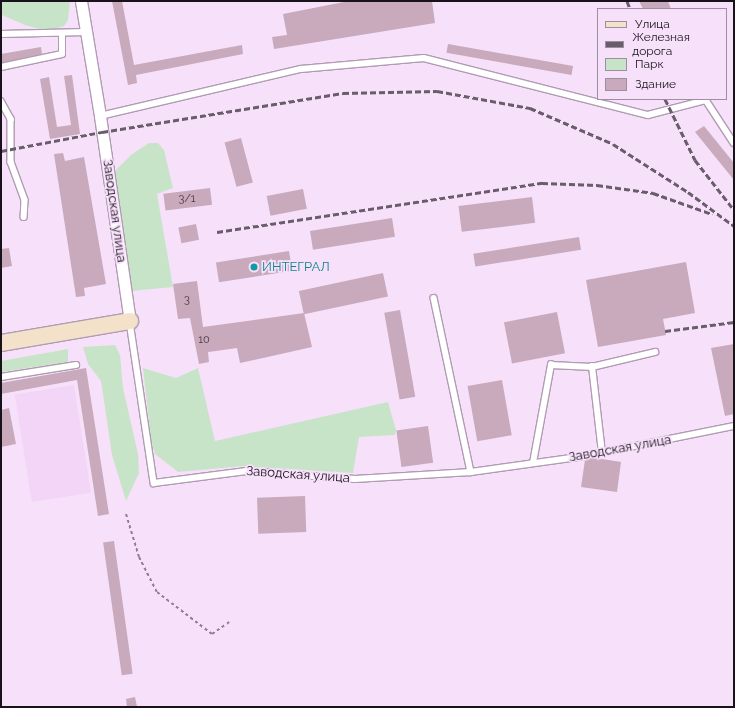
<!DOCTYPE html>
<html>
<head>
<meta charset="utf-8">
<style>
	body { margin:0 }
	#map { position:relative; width:735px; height:708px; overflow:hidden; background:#f7e0fa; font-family:Raleway,sans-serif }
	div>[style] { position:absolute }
	.built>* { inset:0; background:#f3d6f7; transform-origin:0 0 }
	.green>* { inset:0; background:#c8e4c8 }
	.building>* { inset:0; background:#c8aabc; transform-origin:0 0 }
	.path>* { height:2px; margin-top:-1px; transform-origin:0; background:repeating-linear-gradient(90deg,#8e7e90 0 3px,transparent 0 6px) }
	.roads { filter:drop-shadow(1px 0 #b19bb3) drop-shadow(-1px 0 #b19bb3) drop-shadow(0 1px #b19bb3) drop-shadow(0 -1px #b19bb3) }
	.lane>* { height:5.5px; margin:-2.75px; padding:0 2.75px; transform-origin:2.75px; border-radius:2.75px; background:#fff }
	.street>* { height:11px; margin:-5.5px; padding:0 5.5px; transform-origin:5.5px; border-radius:5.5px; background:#fff }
	.secondary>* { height:16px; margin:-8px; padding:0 8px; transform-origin:8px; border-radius:8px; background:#f3e1ca }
	.rail>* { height:3px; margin-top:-1.5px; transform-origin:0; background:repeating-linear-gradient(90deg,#695c6b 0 6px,transparent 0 9px) }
	.dots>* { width:11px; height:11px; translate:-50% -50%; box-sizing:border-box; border:2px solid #f7e0fa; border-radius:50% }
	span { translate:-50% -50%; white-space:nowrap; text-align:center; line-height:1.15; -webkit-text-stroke:3.5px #f7e0fa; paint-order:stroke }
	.number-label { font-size:11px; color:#453843 }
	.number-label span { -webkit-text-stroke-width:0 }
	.street-label { font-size:13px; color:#19121b }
	.culture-label { font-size:13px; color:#0d838f }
	.left { translate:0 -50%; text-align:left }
	.frame { position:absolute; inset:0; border:2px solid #19121b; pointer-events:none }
	.legend { position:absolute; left:597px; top:8px; width:130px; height:92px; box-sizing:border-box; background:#f7e0fa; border:1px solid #9e8ea1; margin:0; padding:5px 7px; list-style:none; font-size:12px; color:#19121b }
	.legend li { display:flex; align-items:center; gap:8px; height:20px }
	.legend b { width:20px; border:1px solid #9e8ea1 }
</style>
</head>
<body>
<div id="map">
	<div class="built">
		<div style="left:74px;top:385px;width:109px;height:60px;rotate:81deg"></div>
	</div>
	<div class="green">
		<div style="clip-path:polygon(1px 1px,70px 1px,68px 20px,64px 26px,46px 31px,25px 25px,2px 15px)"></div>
		<div style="clip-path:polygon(149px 143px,158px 143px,164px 150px,173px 188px,157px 194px,173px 287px,131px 291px,113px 173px,132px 154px)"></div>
		<div style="clip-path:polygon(115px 345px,120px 355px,123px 388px,138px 454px,139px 473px,126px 501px,112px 455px,101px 381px,88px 364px,83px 347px)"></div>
		<div style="clip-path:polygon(68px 349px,68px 362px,1px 372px,1px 361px)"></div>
		<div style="clip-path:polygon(143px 368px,176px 378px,198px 368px,215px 441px,388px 402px,396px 430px,395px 435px,359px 437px,353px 473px,244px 466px,178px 472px,155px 454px,151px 439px)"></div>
	</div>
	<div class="building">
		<div style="clip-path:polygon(112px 1px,122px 1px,134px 65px,242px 45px,243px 54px,136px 75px,137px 83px,128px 85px)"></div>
		<div style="clip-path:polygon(349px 1px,432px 1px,435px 23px,274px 49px,272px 37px,287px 35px,283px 14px)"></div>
		<div style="clip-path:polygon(639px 1px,668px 1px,671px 9px,643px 9px)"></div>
		<div style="left:448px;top:44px;width:127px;height:9px;rotate:10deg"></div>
		<div style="clip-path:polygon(41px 47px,42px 54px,1px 63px,1px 54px)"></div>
		<div style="clip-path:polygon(72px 75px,80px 134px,50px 139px,40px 79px,49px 77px,57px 127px,71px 125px,64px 76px)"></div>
		<div style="clip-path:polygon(704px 126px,734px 163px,734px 180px,695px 132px)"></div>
		<div style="left:241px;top:138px;width:46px;height:17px;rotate:75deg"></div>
		<div style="clip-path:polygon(63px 153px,65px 161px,84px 157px,106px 284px,84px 288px,85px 296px,76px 297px,54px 154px)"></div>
		<div style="left:210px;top:188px;width:17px;height:47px;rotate:83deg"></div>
		<div style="left:303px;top:189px;width:20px;height:37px;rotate:79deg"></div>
		<div style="left:532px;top:197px;width:26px;height:74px;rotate:83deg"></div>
		<div style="left:392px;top:218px;width:19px;height:83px;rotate:81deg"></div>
		<div style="left:196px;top:224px;width:16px;height:18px;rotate:79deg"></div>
		<div style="left:579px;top:237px;width:13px;height:107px;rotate:81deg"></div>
		<div style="clip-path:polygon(9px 248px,12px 266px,1px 268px,1px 249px)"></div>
		<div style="left:289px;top:251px;width:20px;height:74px;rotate:81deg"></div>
		<div style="clip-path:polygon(686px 262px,695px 313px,663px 319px,666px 335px,598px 347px,586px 280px)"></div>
		<div style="left:383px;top:273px;width:24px;height:86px;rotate:78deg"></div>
		<div style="clip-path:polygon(197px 281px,203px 327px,304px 313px,312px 347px,240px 363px,237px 348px,216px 351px,208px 352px,209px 362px,199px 364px,190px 318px,178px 319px,173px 284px)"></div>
		<div style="left:400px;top:310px;width:88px;height:16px;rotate:80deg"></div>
		<div style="left:557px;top:312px;width:42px;height:54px;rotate:79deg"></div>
		<div style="clip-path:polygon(734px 344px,734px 414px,725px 416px,711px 348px)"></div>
		<div style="clip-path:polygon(86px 368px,109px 514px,98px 516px,77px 380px,1px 394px,1px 383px)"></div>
		<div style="left:502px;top:380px;width:56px;height:35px;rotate:80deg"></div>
		<div style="clip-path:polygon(9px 408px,16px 444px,1px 447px,1px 410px)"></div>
		<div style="left:428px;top:426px;width:37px;height:32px;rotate:82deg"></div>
		<div style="clip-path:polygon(596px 458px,621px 462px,617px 492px,581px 487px,585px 460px)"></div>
		<div style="left:305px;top:496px;width:36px;height:48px;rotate:88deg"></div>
		<div style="left:114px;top:541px;width:134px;height:11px;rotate:82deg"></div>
		<div style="clip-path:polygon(135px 697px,137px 707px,127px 707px,126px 699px)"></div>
	</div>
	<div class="path">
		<div style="left:126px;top:514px;width:45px;rotate:73.2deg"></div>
		<div style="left:139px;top:557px;width:39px;rotate:63deg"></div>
		<div style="left:157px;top:592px;width:69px;rotate:37.4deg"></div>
		<div style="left:212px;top:634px;width:21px;rotate:-35deg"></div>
	</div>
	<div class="roads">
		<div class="lane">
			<div style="left:1px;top:34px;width:85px;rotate:-1.3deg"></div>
			<div style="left:1px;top:67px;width:62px;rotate:-12deg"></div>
			<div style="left:62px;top:54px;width:20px;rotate:-90deg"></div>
			<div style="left:1px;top:101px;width:21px;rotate:61deg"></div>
			<div style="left:11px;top:119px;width:43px;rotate:90deg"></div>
			<div style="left:11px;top:162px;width:40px;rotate:69.8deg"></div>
			<div style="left:25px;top:200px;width:17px;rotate:93deg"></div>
			<div style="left:100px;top:116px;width:206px;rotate:-13.2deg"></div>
			<div style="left:301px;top:69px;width:123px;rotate:-5.1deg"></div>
			<div style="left:424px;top:58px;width:231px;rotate:14.3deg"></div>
			<div style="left:648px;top:115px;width:60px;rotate:-14.5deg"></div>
			<div style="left:706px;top:100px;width:51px;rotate:56.9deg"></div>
			<div style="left:434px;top:298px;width:178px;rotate:78deg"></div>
			<div style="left:130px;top:322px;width:163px;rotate:81.5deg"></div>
			<div style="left:154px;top:483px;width:93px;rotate:-7.4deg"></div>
			<div style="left:246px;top:471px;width:109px;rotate:4.2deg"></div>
			<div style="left:355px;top:479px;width:116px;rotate:-3.5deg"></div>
			<div style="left:471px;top:472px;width:115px;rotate:-8deg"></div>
			<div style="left:585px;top:456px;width:152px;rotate:-11.4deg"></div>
			<div style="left:1px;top:377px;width:76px;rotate:-9.1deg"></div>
			<div style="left:602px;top:453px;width:87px;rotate:-96.6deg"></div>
			<div style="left:592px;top:367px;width:65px;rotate:-13.4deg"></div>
			<div style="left:533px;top:463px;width:100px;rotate:-79.6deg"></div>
			<div style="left:551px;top:365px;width:41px;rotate:2.8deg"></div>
		</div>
		<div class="street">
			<div style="left:81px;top:1px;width:117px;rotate:80.6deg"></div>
			<div style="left:100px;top:116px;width:207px;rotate:81.7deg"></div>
		</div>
		<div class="secondary">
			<div style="left:1px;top:343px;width:131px;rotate:-9.7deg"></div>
		</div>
	</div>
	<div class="rail">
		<div style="left:627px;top:1px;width:9px;rotate:69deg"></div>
		<div style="left:665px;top:99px;width:68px;rotate:63.8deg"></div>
		<div style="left:695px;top:160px;width:63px;rotate:52deg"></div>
		<div style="left:1px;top:151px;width:103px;rotate:-10.7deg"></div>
		<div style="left:102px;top:132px;width:244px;rotate:-9.2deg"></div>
		<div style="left:343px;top:93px;width:94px;rotate:-1.2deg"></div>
		<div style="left:437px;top:91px;width:95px;rotate:10.4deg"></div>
		<div style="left:530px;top:108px;width:90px;rotate:23.4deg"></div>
		<div style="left:613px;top:144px;width:89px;rotate:32.6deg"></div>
		<div style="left:688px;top:192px;width:57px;rotate:36.5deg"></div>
		<div style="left:217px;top:232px;width:329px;rotate:-8.6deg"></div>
		<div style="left:542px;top:183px;width:55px;rotate:2.1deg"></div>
		<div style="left:597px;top:185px;width:57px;rotate:8.1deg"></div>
		<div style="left:653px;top:193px;width:63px;rotate:19.6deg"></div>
		<div style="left:665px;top:331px;width:70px;rotate:-7.4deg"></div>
	</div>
	<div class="dots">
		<div style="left:254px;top:267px;background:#0f9aa8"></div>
	</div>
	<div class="number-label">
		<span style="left:187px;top:199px">3/1</span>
		<span style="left:187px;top:300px">3</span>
		<span style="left:204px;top:340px">10</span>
	</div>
	<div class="street-label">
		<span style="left:114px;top:211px;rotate:82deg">Заводская улица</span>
		<span style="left:620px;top:449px;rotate:-10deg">Заводская улица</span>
		<span style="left:298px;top:475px;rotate:4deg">Заводская улица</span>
	</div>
	<div class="culture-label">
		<span class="left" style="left:262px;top:267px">ИНТЕГРАЛ</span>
	</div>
	<div class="frame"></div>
	<ul class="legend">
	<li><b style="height:5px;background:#f3e1ca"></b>Улица</li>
	<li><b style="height:5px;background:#695c6b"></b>Железная дорога</li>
	<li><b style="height:11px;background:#c8e4c8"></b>Парк</li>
	<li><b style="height:11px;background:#c8aabc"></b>Здание</li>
	</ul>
</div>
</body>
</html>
